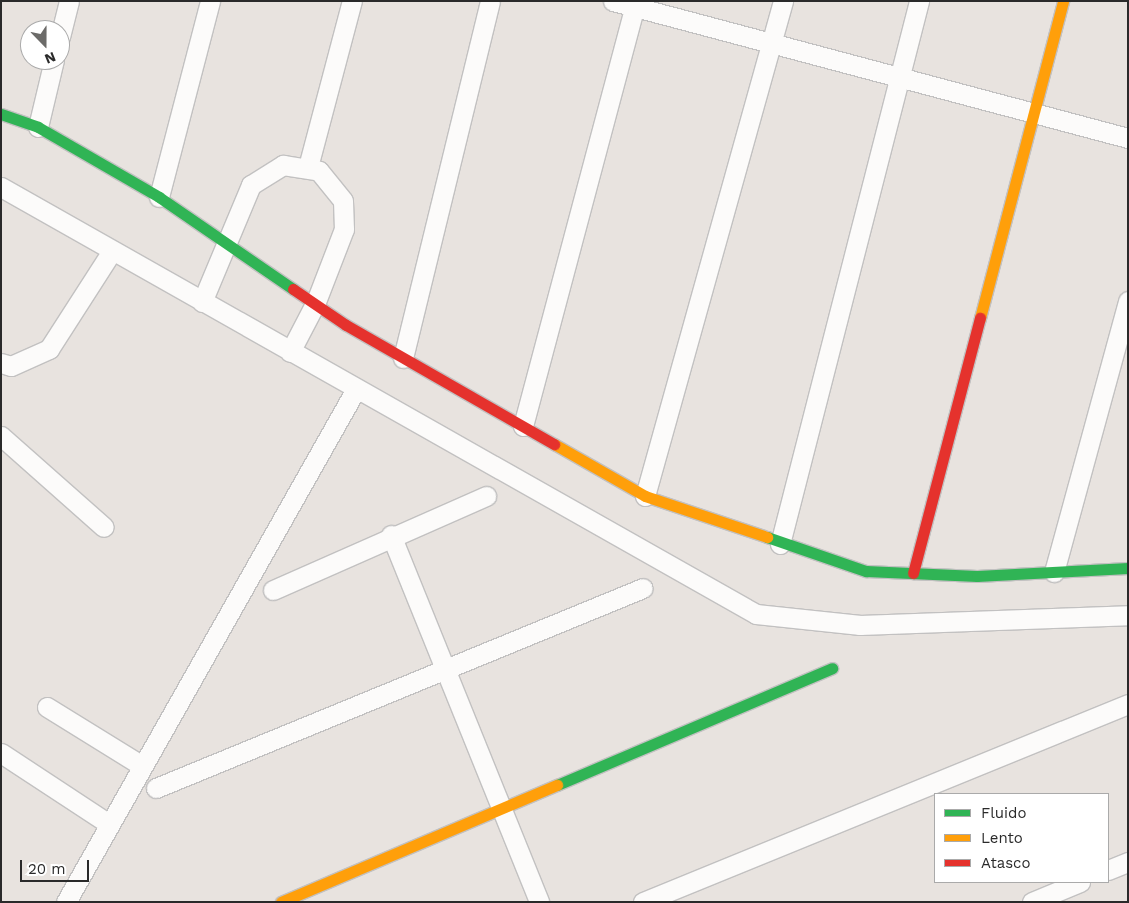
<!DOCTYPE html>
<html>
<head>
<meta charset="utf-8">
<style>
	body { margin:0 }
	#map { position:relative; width:1129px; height:903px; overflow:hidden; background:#e8e3df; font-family:"Work Sans",sans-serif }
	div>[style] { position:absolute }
	.roads { filter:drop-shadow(1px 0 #c2c1c1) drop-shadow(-1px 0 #c2c1c1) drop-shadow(0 1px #c2c1c1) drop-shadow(0 -1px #c2c1c1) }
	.street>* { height:19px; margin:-9.5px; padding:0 9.5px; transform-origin:9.5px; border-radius:9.5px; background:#fcfbfa }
	.fast>* { height:11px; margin:-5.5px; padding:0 5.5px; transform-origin:5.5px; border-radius:5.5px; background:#30b455 }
	.slow>* { height:11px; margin:-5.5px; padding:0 5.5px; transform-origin:5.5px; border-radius:5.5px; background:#ff9f0a }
	.jam>* { height:11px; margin:-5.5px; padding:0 5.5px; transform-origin:5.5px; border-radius:5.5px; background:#e5322d }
	span { translate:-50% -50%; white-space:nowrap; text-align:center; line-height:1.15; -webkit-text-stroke:4px #fff; paint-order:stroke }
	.frame { position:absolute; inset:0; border:2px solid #2a2a2a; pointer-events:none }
	.legend { position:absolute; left:934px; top:793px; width:175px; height:90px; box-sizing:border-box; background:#fff; border:1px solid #aaa; margin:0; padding:6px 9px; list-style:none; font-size:15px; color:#2a2a2a }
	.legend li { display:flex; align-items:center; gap:10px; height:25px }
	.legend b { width:25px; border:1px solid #aaa }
	.north { position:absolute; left:20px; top:20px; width:50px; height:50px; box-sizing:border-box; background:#fff; border:1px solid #aaa; border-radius:50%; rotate:158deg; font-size:14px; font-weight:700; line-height:20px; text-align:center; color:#2a2a2a }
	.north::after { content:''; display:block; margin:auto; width:18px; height:22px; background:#6c6b69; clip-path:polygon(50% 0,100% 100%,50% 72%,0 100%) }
	.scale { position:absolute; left:20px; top:860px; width:69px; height:22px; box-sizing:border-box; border:2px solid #2a2a2a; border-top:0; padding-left:6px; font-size:15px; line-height:18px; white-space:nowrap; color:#2a2a2a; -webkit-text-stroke:4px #fff; paint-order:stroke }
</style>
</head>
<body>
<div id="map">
	<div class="roads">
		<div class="street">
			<div style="left:613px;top:1px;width:533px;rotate:14.9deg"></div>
			<div style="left:60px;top:37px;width:37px;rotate:-76deg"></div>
			<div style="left:38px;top:127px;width:69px;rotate:-76.6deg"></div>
			<div style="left:308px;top:167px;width:172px;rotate:-75.2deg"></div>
			<div style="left:1px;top:187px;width:867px;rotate:29.49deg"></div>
			<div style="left:756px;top:614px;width:105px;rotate:6deg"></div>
			<div style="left:860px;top:625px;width:268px;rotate:-2.1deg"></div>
			<div style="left:159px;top:197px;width:203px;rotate:-75.4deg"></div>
			<div style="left:202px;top:302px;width:127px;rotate:-67.3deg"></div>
			<div style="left:251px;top:185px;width:38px;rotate:-32deg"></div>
			<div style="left:283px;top:165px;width:36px;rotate:9deg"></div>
			<div style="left:319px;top:171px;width:38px;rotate:51deg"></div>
			<div style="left:343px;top:201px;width:28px;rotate:88deg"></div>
			<div style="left:344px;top:229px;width:80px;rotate:111.1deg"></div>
			<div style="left:315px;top:304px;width:54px;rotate:117.5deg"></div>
			<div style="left:403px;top:358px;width:367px;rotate:-76.3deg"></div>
			<div style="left:1px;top:363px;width:10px;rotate:17deg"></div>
			<div style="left:11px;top:366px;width:42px;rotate:-24.1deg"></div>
			<div style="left:49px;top:349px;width:117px;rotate:-57.3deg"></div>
			<div style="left:523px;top:426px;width:440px;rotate:-75.1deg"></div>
			<div style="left:1px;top:436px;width:137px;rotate:41.5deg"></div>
			<div style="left:645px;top:496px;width:514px;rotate:-74.42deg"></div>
			<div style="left:391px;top:535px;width:396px;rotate:68deg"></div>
			<div style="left:780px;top:544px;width:561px;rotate:-75.64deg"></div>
			<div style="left:1054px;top:572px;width:281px;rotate:-74.7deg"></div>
			<div style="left:273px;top:590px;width:233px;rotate:-23.8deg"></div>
			<div style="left:47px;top:707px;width:110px;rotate:31.7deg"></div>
			<div style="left:1px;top:753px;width:129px;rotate:33.3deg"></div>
			<div style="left:156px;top:788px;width:526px;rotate:-22.33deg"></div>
			<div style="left:1108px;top:870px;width:22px;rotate:-22deg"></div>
			<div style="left:66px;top:902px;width:589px;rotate:-60.52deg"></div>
			<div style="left:643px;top:902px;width:524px;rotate:-22.21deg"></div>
			<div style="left:1032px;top:902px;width:52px;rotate:-22.6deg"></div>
		</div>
		<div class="fast">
			<div style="left:1px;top:114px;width:39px;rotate:19deg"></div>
			<div style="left:38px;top:127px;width:140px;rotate:30deg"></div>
			<div style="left:159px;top:197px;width:163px;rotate:34.5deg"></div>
			<div style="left:767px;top:537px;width:105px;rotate:19deg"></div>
			<div style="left:866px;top:571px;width:111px;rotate:2.6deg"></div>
			<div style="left:977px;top:576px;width:151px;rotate:-3deg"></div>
			<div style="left:557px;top:785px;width:299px;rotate:-23deg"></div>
		</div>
		<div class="slow">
			<div style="left:980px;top:318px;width:328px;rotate:-75.3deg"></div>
			<div style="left:554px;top:444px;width:105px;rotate:29.7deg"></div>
			<div style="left:645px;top:496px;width:129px;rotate:18.6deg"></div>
			<div style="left:281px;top:902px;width:300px;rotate:-23deg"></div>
		</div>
		<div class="jam">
			<div style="left:293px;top:289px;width:64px;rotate:34.2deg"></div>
			<div style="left:346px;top:325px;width:240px;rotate:29.8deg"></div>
			<div style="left:913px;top:573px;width:264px;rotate:-75.3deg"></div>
		</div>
	</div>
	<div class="frame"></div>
	<ul class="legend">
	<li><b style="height:6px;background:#30b455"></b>Fluido</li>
	<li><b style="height:6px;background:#ff9f0a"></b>Lento</li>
	<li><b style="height:6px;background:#e5322d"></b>Atasco</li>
	</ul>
	<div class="north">N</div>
	<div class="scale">20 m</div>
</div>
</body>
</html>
